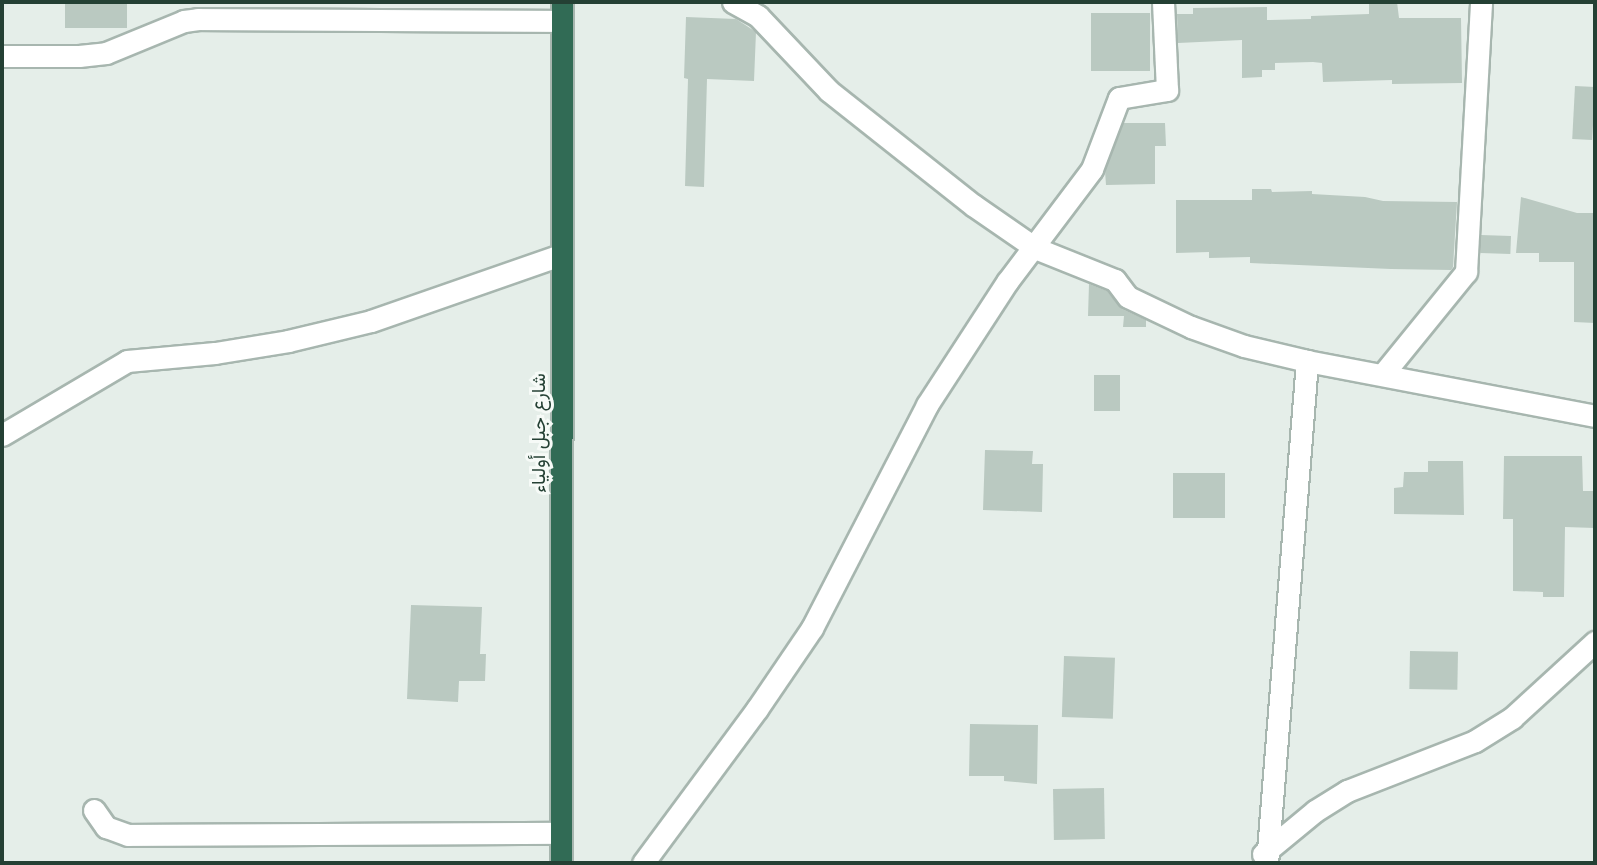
<!DOCTYPE html>
<html>
<head>
<meta charset="utf-8">
<style>
	body { margin:0 }
	#map { position:relative; width:1597px; height:865px; overflow:hidden; background:#e5eee9; font-family:Jost,Vazirmatn,sans-serif }
	div>[style] { position:absolute }
	.building>* { inset:0; background:#bac9c1; transform-origin:0 0 }
	.roads { filter:drop-shadow(2px 0 #a7b6af) drop-shadow(-2px 0 #a7b6af) drop-shadow(0 2px #a7b6af) drop-shadow(0 -2px #a7b6af) }
	.minor>* { height:21px; margin:-10.5px; padding:0 10.5px; transform-origin:10.5px; border-radius:10.5px; background:#fff }
	.highway>* { height:21px; margin:-10.5px; padding:0 10.5px; transform-origin:10.5px; border-radius:10.5px; background:#316b55 }
	span { translate:-50% -50%; white-space:nowrap; text-align:center; line-height:1.15; -webkit-text-stroke:6px #f6faf7; paint-order:stroke }
	.street-label { font-size:19px; color:#244034 }
	.frame { position:absolute; inset:0; border:4px solid #244034; pointer-events:none }
</style>
</head>
<body>
<div id="map">
	<div class="building">
		<div style="left:65px;top:2px;width:62px;height:26px"></div>
		<div style="clip-path:polygon(1369px 2px,1397px 2px,1399px 18px,1461px 18px,1462px 83px,1392px 84px,1392px 80px,1323px 82px,1322px 63px,1313px 62px,1275px 63px,1275px 70px,1262px 70px,1262px 77px,1242px 78px,1242px 40px,1178px 43px,1177px 14px,1193px 14px,1193px 8px,1267px 7px,1267px 20px,1311px 19px,1311px 16px,1369px 14px)"></div>
		<div style="left:1091px;top:13px;width:59px;height:58px"></div>
		<div style="clip-path:polygon(686px 17px,736px 19px,756px 32px,754px 81px,707px 79px,704px 187px,685px 186px,688px 79px,684px 78px)"></div>
		<div style="left:1575px;top:86px;width:20px;height:53px;rotate:3deg"></div>
		<div style="clip-path:polygon(1123px 123px,1165px 123px,1166px 146px,1155px 146px,1155px 184px,1106px 185px,1105px 171px)"></div>
		<div style="clip-path:polygon(1252px 189px,1271px 189px,1272px 192px,1312px 191px,1312px 194px,1365px 197px,1383px 201px,1457px 202px,1453px 267px,1451px 270px,1391px 269px,1250px 263px,1250px 257px,1209px 258px,1209px 252px,1176px 253px,1176px 200px,1252px 200px)"></div>
		<div style="clip-path:polygon(1521px 197px,1577px 213px,1595px 213px,1595px 323px,1574px 322px,1574px 262px,1539px 262px,1539px 253px,1516px 253px)"></div>
		<div style="left:1481px;top:235px;width:30px;height:18px;rotate:2deg"></div>
		<div style="clip-path:polygon(1089px 284px,1107px 291px,1122px 309px,1146px 320px,1146px 327px,1123px 327px,1124px 316px,1088px 316px)"></div>
		<div style="left:1094px;top:375px;width:26px;height:36px"></div>
		<div style="clip-path:polygon(985px 450px,1033px 451px,1032px 464px,1043px 464px,1042px 512px,983px 510px)"></div>
		<div style="clip-path:polygon(1504px 456px,1582px 456px,1583px 491px,1595px 491px,1595px 528px,1565px 527px,1564px 597px,1543px 597px,1543px 592px,1513px 591px,1513px 519px,1503px 519px)"></div>
		<div style="clip-path:polygon(1428px 461px,1463px 461px,1464px 515px,1394px 514px,1394px 488px,1403px 487px,1404px 472px,1428px 472px)"></div>
		<div style="left:1173px;top:473px;width:52px;height:45px"></div>
		<div style="clip-path:polygon(411px 605px,482px 607px,480px 654px,486px 654px,485px 681px,459px 681px,458px 702px,407px 699px)"></div>
		<div style="left:1410px;top:651px;width:48px;height:38px;rotate:1deg"></div>
		<div style="left:1064px;top:656px;width:51px;height:61px;rotate:2deg"></div>
		<div style="clip-path:polygon(970px 724px,1038px 725px,1037px 784px,1004px 781px,1004px 776px,969px 776px)"></div>
		<div style="left:1104px;top:788px;width:51px;height:51px;rotate:89deg"></div>
	</div>
	<div class="roads">
		<div class="minor">
			<div style="left:733px;top:2px;width:29px;rotate:29deg"></div>
			<div style="left:758px;top:16px;width:103px;rotate:46.6deg"></div>
			<div style="left:829px;top:91px;width:184px;rotate:38.4deg"></div>
			<div style="left:973px;top:205px;width:75px;rotate:34.7deg"></div>
			<div style="left:1035px;top:248px;width:86px;rotate:21.8deg"></div>
			<div style="left:1115px;top:280px;width:21px;rotate:53deg"></div>
			<div style="left:1128px;top:297px;width:70px;rotate:25.5deg"></div>
			<div style="left:1191px;top:327px;width:56px;rotate:19.7deg"></div>
			<div style="left:1244px;top:346px;width:65px;rotate:13.4deg"></div>
			<div style="left:1307px;top:361px;width:293px;rotate:10.8deg"></div>
			<div style="left:2px;top:56px;width:77px"></div>
			<div style="left:79px;top:56px;width:27px;rotate:-6deg"></div>
			<div style="left:106px;top:53px;width:84px;rotate:-22.3deg"></div>
			<div style="left:184px;top:21px;width:14px;rotate:-8deg"></div>
			<div style="left:198px;top:19px;width:364px;rotate:0.3deg"></div>
			<div style="left:1383px;top:374px;width:132px;rotate:-50.9deg"></div>
			<div style="left:1466px;top:272px;width:270px;rotate:-86.8deg"></div>
			<div style="left:2px;top:435px;width:145px;rotate:-30.6deg"></div>
			<div style="left:127px;top:361px;width:88px;rotate:-5.2deg"></div>
			<div style="left:215px;top:353px;width:74px;rotate:-9.3deg"></div>
			<div style="left:288px;top:341px;width:85px;rotate:-13.5deg"></div>
			<div style="left:371px;top:321px;width:201px;rotate:-19.2deg"></div>
			<div style="left:94px;top:810px;width:21px;rotate:55deg"></div>
			<div style="left:106px;top:827px;width:23px;rotate:20deg"></div>
			<div style="left:128px;top:835px;width:433px;rotate:-0.3deg"></div>
			<div style="left:1263px;top:854px;width:67px;rotate:-39.6deg"></div>
			<div style="left:1315px;top:811px;width:38px;rotate:-32deg"></div>
			<div style="left:1347px;top:791px;width:137px;rotate:-21.3deg"></div>
			<div style="left:1475px;top:741px;width:44px;rotate:-31.9deg"></div>
			<div style="left:1512px;top:718px;width:113px;rotate:-42.5deg"></div>
			<div style="left:643px;top:863px;width:192px;rotate:-53.5deg"></div>
			<div style="left:757px;top:709px;width:98px;rotate:-55.8deg"></div>
			<div style="left:812px;top:628px;width:251px;rotate:-62.7deg"></div>
			<div style="left:927px;top:405px;width:147px;rotate:-57deg"></div>
			<div style="left:1007px;top:282px;width:141px;rotate:-53deg"></div>
			<div style="left:1092px;top:169px;width:76px;rotate:-69.2deg"></div>
			<div style="left:1119px;top:98px;width:49px;rotate:-9.5deg"></div>
			<div style="left:1167px;top:90px;width:88px;rotate:-92.6deg"></div>
			<div style="left:1267px;top:863px;width:504px;rotate:-85.44deg"></div>
		</div>
		<div class="highway">
			<div style="left:561px;top:863px;width:861px;rotate:-89.93deg"></div>
		</div>
	</div>
	<div class="street-label">
		<span style="left:539px;top:433px;rotate:-90deg">شارع جبل أولياء</span>
	</div>
	<div class="frame"></div>
</div>
</body>
</html>
